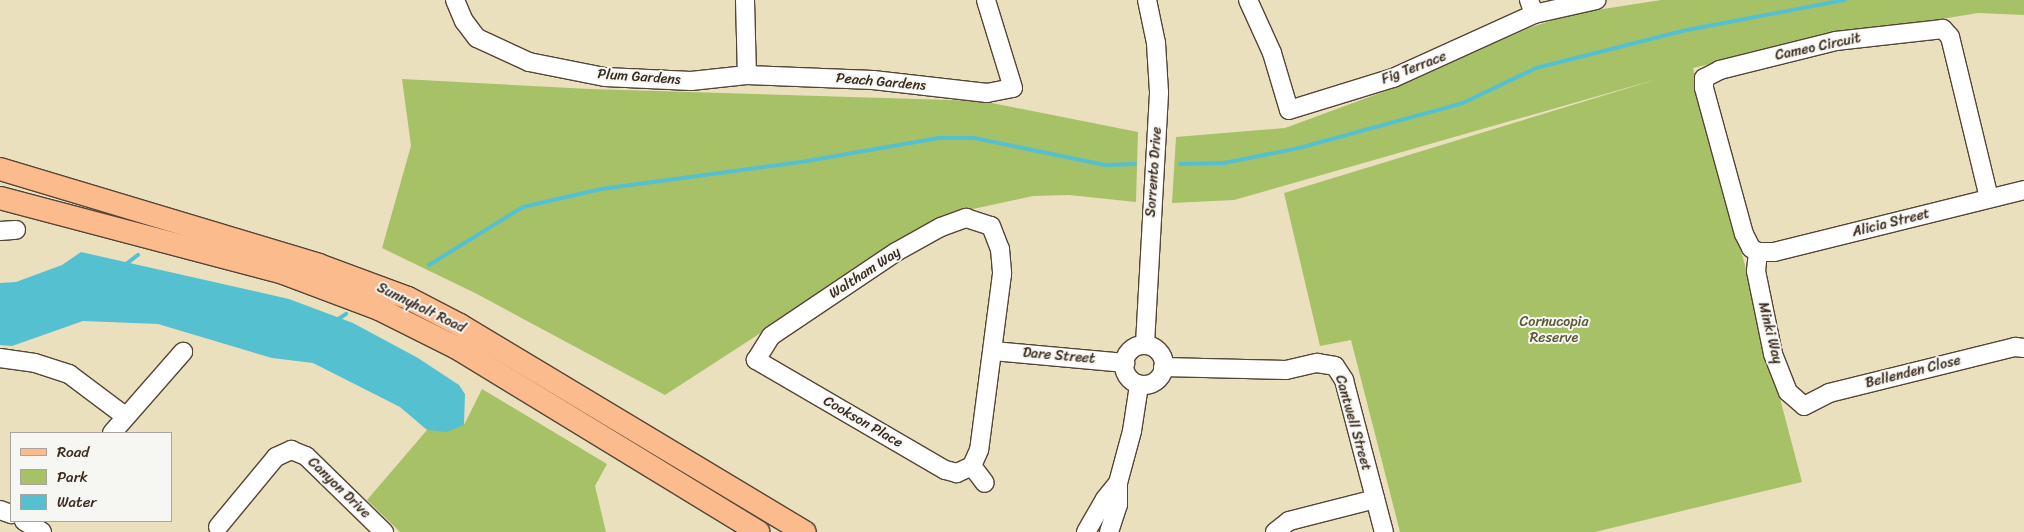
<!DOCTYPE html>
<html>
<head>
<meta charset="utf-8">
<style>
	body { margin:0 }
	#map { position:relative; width:2024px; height:532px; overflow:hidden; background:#ebe0be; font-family:Sriracha,sans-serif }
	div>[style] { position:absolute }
	.green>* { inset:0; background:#a7c167 }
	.water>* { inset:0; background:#55c0d0 }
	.stream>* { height:4px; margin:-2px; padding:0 2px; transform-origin:2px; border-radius:2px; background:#55c0d0 }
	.roads { filter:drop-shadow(1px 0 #554536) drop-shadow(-1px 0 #554536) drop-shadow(0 1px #554536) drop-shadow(0 -1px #554536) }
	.minor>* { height:18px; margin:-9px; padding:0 9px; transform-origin:9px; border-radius:9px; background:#fff }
	.minor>.ring { margin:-9px; padding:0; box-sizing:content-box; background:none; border:18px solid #fff; border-radius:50% }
	.major>* { height:22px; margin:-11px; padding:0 11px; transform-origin:11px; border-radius:11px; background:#fbbb8d }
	span { translate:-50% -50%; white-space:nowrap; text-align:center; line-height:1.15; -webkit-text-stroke:4px #f6f6f2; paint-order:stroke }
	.street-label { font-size:14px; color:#3b2a1e }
	.park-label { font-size:14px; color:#5b5734 }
	.legend { position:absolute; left:10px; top:432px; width:162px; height:90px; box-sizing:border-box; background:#f6f6f2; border:1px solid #aba49d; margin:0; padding:6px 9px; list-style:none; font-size:15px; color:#3b2a1e }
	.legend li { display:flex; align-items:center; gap:10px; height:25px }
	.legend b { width:25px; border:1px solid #aba49d }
</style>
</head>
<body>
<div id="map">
	<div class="green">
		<div style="clip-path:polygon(1661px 0,2024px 0,2024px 15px,1978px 13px,1808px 41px,1693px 68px,1802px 482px,1595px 532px,1400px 532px,1351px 340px,1320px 346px,1284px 193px,1661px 78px,1234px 200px,1172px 203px,1176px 137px,1285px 128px,1391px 89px,1529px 28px,1571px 14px)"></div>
		<div style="clip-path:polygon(402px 79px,590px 89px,982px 101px,1138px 132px,1136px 202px,1069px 195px,1033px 196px,959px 212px,887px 251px,665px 395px,477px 294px,382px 248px,411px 146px)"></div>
		<div style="clip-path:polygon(482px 389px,607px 464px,595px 486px,606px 532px,400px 532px,367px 500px,427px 430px,464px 425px)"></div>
	</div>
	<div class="water">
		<div style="clip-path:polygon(81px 252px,289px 299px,353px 323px,418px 358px,459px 385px,465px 394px,464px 425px,447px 432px,427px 430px,400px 407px,313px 363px,272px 358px,158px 324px,83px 321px,12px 346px,0 345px,0 283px,16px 282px,62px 265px)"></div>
	</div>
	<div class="stream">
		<div style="left:1180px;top:164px;width:44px;rotate:-1.3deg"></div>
		<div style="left:1224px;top:163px;width:76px;rotate:-11.3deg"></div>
		<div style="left:1299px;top:148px;width:170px;rotate:-15.3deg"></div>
		<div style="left:1463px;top:103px;width:81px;rotate:-25.6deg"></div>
		<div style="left:1536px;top:68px;width:151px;rotate:-14.2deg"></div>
		<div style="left:1682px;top:31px;width:166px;rotate:-10.8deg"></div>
		<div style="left:126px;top:264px;width:15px;rotate:-37deg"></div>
		<div style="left:429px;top:265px;width:110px;rotate:-31.7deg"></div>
		<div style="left:523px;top:207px;width:80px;rotate:-13deg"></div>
		<div style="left:601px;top:189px;width:202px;rotate:-7.7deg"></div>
		<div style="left:801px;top:162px;width:140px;rotate:-9.9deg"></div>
		<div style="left:939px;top:138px;width:35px"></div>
		<div style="left:974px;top:138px;width:134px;rotate:11.6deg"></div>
		<div style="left:1105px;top:165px;width:30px;rotate:-2deg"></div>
		<div style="left:337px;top:320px;width:11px;rotate:-34deg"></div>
	</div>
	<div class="roads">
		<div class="minor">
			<div style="left:455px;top:0;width:23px;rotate:67deg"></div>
			<div style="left:464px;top:21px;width:21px;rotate:53deg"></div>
			<div style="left:477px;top:38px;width:57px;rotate:24.8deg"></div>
			<div style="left:529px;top:62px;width:77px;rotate:11.2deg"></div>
			<div style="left:605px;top:77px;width:86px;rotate:2.7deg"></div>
			<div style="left:691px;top:81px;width:56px;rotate:-6.1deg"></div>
			<div style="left:747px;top:75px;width:126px;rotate:2.3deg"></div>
			<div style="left:873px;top:80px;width:115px;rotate:6.5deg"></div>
			<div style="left:987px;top:93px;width:26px;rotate:-11deg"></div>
			<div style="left:1013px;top:88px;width:92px;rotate:-107.1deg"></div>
			<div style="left:745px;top:0;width:75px;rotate:88.5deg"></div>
			<div style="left:1248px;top:0;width:58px;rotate:65.6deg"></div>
			<div style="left:1272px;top:53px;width:59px;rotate:73.4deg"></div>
			<div style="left:1289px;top:110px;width:109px;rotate:-17.1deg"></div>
			<div style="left:1393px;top:78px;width:155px;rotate:-24.4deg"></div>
			<div style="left:1534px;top:14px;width:64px;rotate:-12.7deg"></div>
			<div style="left:1529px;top:0;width:15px;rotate:70deg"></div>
			<div style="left:1989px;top:198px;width:166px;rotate:-103.6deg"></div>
			<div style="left:1950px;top:37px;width:11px;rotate:-131deg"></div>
			<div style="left:1943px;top:29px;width:108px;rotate:173.6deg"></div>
			<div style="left:1836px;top:41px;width:120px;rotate:166deg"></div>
			<div style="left:1720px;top:70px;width:18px;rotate:153deg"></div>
			<div style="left:1704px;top:78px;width:10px;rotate:90deg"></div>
			<div style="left:1704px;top:88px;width:151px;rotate:74.7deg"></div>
			<div style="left:1744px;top:234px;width:16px;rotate:63deg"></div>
			<div style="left:1751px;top:248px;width:8px;rotate:30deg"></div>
			<div style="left:1758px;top:252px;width:16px"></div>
			<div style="left:1774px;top:252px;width:258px;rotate:-13.9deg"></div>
			<div style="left:966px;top:218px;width:26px;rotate:18deg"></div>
			<div style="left:991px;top:226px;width:25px;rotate:69deg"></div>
			<div style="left:1000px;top:249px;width:25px;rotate:85deg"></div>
			<div style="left:1002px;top:274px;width:177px;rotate:97.4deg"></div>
			<div style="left:979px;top:450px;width:17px;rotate:114deg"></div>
			<div style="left:972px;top:466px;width:17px;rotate:155deg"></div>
			<div style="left:957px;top:473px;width:12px;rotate:-166deg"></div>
			<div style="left:945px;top:470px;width:219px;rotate:-149.8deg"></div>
			<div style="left:756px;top:360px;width:28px;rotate:-58deg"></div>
			<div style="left:771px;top:336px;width:151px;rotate:-33.9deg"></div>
			<div style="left:896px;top:252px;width:51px;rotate:-29.1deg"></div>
			<div style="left:941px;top:227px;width:27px;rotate:-20deg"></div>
			<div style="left:0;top:231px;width:16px;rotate:-4deg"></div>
			<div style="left:1758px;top:252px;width:19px;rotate:96deg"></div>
			<div style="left:1756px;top:271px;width:85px;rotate:78.4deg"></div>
			<div style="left:1773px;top:354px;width:41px;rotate:68.5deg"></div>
			<div style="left:1788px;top:392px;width:21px;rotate:41deg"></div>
			<div style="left:1804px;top:406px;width:28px;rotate:-27deg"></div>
			<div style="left:1829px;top:393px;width:192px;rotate:-13.9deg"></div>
			<div style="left:2015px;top:347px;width:9px;rotate:6deg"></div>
			<div style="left:1145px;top:344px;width:252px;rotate:-86.8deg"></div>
			<div style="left:1159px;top:92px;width:49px;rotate:-93.5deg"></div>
			<div style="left:1156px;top:43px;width:44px;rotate:-101.8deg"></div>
			<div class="ring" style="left:1124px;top:345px;width:22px;height:22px"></div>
			<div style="left:993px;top:351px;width:133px;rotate:5.2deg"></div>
			<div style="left:0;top:358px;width:35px;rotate:8deg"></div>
			<div style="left:35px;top:363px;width:36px;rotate:18deg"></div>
			<div style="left:69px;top:374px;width:70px;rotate:36.9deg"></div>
			<div style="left:1163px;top:367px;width:123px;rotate:1.4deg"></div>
			<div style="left:1286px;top:370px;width:32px;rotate:-13deg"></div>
			<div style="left:1317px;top:363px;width:18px;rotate:9deg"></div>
			<div style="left:1335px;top:366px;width:17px;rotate:57deg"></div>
			<div style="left:1344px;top:380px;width:157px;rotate:75.3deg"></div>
			<div style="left:112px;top:433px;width:108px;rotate:-48.8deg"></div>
			<div style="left:972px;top:466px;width:21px;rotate:53deg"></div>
			<div style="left:0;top:510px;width:12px;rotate:20deg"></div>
			<div style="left:24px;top:521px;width:21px;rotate:31deg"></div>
			<div style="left:218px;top:527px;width:91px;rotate:-50.4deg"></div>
			<div style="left:276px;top:457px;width:17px;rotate:-25deg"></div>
			<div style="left:291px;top:450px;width:16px;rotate:22deg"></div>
			<div style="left:306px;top:456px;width:109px;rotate:44.3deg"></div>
			<div style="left:1086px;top:532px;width:38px;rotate:-60deg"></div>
			<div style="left:1105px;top:499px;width:21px;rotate:-51deg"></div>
			<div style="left:1109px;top:532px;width:28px;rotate:-72deg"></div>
			<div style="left:1118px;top:505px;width:22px;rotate:-90deg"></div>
			<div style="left:1118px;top:483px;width:54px;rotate:-74.9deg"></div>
			<div style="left:1132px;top:431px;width:47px;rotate:-81.3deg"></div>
			<div style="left:1275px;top:532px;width:18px;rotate:-38deg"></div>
			<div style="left:1289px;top:521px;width:89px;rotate:-14.3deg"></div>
		</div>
		<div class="major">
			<div style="left:0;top:169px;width:333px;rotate:16.7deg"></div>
			<div style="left:319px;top:265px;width:95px;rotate:20.3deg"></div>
			<div style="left:408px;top:298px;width:59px;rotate:27.4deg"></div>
			<div style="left:460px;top:325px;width:402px;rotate:31deg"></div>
			<div style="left:0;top:198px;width:293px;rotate:14.8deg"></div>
			<div style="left:283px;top:273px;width:103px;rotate:20.6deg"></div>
			<div style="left:379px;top:309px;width:87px;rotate:26.6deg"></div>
			<div style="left:457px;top:348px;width:353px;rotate:31.4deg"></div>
		</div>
	</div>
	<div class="street-label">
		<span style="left:1818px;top:47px;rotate:-12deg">Cameo Circuit</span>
		<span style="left:1414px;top:68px;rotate:-21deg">Fig Terrace</span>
		<span style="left:639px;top:77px;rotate:4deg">Plum Gardens</span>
		<span style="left:881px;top:82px;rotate:5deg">Peach Gardens</span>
		<span style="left:1154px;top:172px;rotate:-86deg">Sorrento Drive</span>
		<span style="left:1891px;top:223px;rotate:-14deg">Alicia Street</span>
		<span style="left:865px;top:273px;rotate:-33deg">Waltham Way</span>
		<span style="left:421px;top:308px;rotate:26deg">Sunnyholt Road</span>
		<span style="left:1770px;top:333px;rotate:76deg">Minki Way</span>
		<span style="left:1059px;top:356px;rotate:5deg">Dare Street</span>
		<span style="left:1913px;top:372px;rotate:-14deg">Bellenden Close</span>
		<span style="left:863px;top:422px;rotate:30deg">Cookson Place</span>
		<span style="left:1353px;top:423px;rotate:74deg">Cantwell Street</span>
		<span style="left:339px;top:488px;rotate:44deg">Canyon Drive</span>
	</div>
	<div class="park-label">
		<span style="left:1554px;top:330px">Cornucopia<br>Reserve</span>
	</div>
	<ul class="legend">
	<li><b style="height:6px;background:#fbbb8d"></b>Road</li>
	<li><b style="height:14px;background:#a7c167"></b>Park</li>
	<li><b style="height:14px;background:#55c0d0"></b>Water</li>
	</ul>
</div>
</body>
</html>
